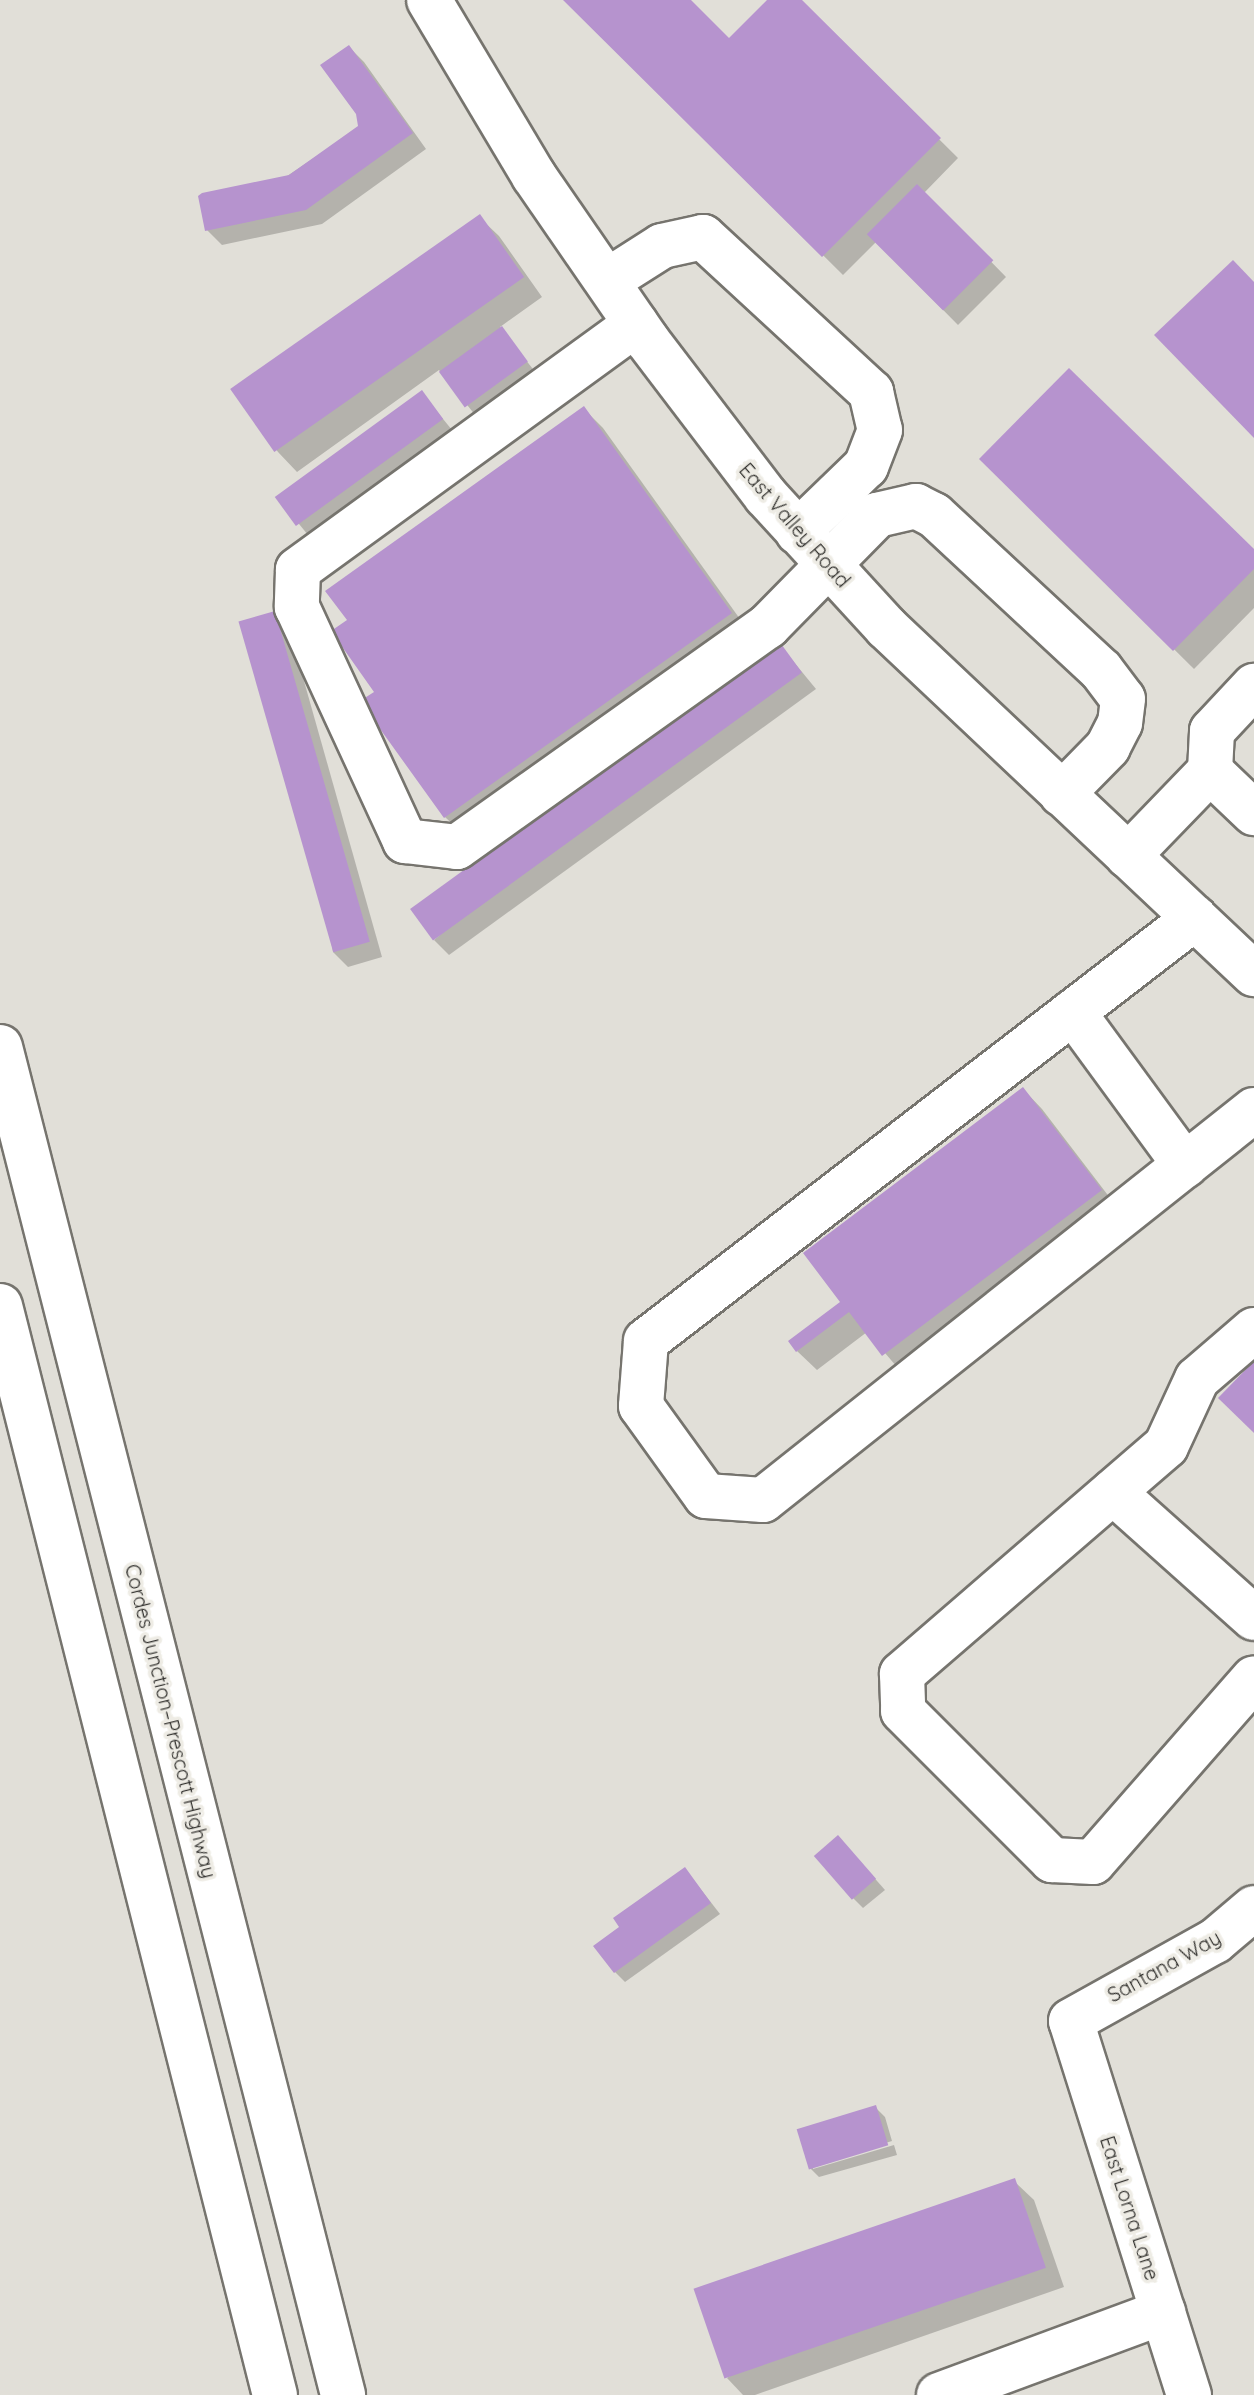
<!DOCTYPE html>
<html>
<head>
<meta charset="utf-8">
<style>
	body { margin:0 }
	#map { position:relative; width:1254px; height:2395px; overflow:hidden; background:#e1dfd8; font-family:Quicksand,sans-serif }
	div>[style] { position:absolute }
	.shadow>* { inset:0; background:#0003; transform-origin:0 0 }
	.building>* { inset:0; background:#b693ce; transform-origin:0 0 }
	.roads { filter:drop-shadow(2px 0 #76746e) drop-shadow(-2px 0 #76746e) drop-shadow(0 2px #76746e) drop-shadow(0 -2px #76746e) }
	.minor>* { height:44px; margin:-22px; padding:0 22px; transform-origin:22px; border-radius:22px; background:#fff }
	.major>* { height:44px; margin:-22px; padding:0 22px; transform-origin:22px; border-radius:22px; background:#fff }
	span { translate:-50% -50%; white-space:nowrap; text-align:center; line-height:1.15; -webkit-text-stroke:7px #eeece5; paint-order:stroke }
	.street-label { font-size:20px; color:#302f2c }
</style>
</head>
<body>
<div id="map">
	<div class="shadow">
		<div style="clip-path:polygon(566px 0,688px 0,729px 41px,770px 0,799px 0,958px 158px,924px 193px,1006px 277px,958px 325px,876px 242px,843px 275px)"></div>
		<div style="clip-path:polygon(349px 47px,364px 62px,426px 149px,322px 224px,222px 245px,207px 230px,360px 127px)"></div>
		<div style="clip-path:polygon(479px 217px,499px 236px,542px 297px,500px 327px,536px 373px,476px 416px,439px 370px,297px 472px,278px 452px,234px 391px)"></div>
		<div style="left:422px;top:393px;width:48px;height:178px;rotate:51deg"></div>
		<div style="clip-path:polygon(584px 409px,603px 428px,750px 633px,465px 836px,445px 817px,377px 692px)"></div>
		<div style="clip-path:polygon(982px 459px,1254px 552px,1254px 608px,1194px 669px)"></div>
		<div style="clip-path:polygon(274px 613px,289px 628px,382px 957px,348px 967px,333px 952px)"></div>
		<div style="clip-path:polygon(779px 644px,816px 689px,449px 955px,434px 940px)"></div>
		<div style="clip-path:polygon(1023px 1089px,1042px 1109px,1120px 1211px,903px 1374px,867px 1332px,817px 1370px,797px 1351px,843px 1303px)"></div>
		<div style="clip-path:polygon(848px 1848px,885px 1890px,863px 1908px,853px 1898px)"></div>
		<div style="clip-path:polygon(685px 1869px,720px 1914px,625px 1982px,615px 1972px,622px 1928px)"></div>
		<div style="clip-path:polygon(875px 2107px,885px 2117px,892px 2141px,813px 2165px,813px 2169px,894px 2145px,897px 2155px,819px 2177px,809px 2167px)"></div>
		<div style="clip-path:polygon(1014px 2181px,1034px 2200px,1064px 2287px,755px 2395px,743px 2395px,727px 2378px)"></div>
	</div>
	<div class="building">
		<div style="clip-path:polygon(563px 0,691px 0,729px 38px,767px 0,802px 0,941px 138px,822px 257px)"></div>
		<div style="clip-path:polygon(349px 45px,413px 133px,306px 210px,205px 231px,198px 196px,202px 193px,289px 175px,358px 126px,356px 114px,320px 65px)"></div>
		<div style="left:917px;top:184px;width:108px;height:71px;rotate:45deg"></div>
		<div style="left:480px;top:214px;width:77px;height:305px;rotate:55deg"></div>
		<div style="clip-path:polygon(1233px 260px,1254px 282px,1254px 438px,1154px 335px)"></div>
		<div style="left:502px;top:326px;width:44px;height:78px;rotate:54deg"></div>
		<div style="clip-path:polygon(1069px 368px,1254px 549px,1254px 569px,1173px 651px,979px 459px)"></div>
		<div style="left:422px;top:390px;width:36px;height:182px;rotate:54deg"></div>
		<div style="clip-path:polygon(584px 406px,732px 613px,444px 818px,360px 701px,374px 692px,331px 631px,347px 620px,325px 591px)"></div>
		<div style="left:275px;top:611px;width:344px;height:38px;rotate:74deg"></div>
		<div style="left:779px;top:641px;width:39px;height:456px;rotate:54deg"></div>
		<div style="clip-path:polygon(1023px 1087px,1102px 1190px,882px 1356px,849px 1312px,796px 1352px,788px 1341px,840px 1302px,803px 1253px)"></div>
		<div style="clip-path:polygon(1254px 1361px,1254px 1433px,1218px 1398px)"></div>
		<div style="left:838px;top:1835px;width:58px;height:32px;rotate:49deg"></div>
		<div style="clip-path:polygon(685px 1867px,711px 1903px,614px 1973px,593px 1946px,619px 1927px,613px 1918px)"></div>
		<div style="left:876px;top:2105px;width:42px;height:83px;rotate:73deg"></div>
		<div style="left:1015px;top:2178px;width:95px;height:340px;rotate:71deg"></div>
	</div>
	<div class="roads">
		<div class="minor">
			<div style="left:429px;top:0;width:205px;rotate:59.2deg"></div>
			<div style="left:534px;top:176px;width:199px;rotate:55.4deg"></div>
			<div style="left:647px;top:340px;width:196px;rotate:52.7deg"></div>
			<div style="left:766px;top:496px;width:178px;rotate:47.5deg"></div>
			<div style="left:886px;top:627px;width:506px;rotate:43.32deg"></div>
			<div style="left:607px;top:281px;width:65px;rotate:-32.5deg"></div>
			<div style="left:662px;top:246px;width:42px;rotate:-12.4deg"></div>
			<div style="left:703px;top:237px;width:229px;rotate:42.7deg"></div>
			<div style="left:871px;top:392px;width:39px;rotate:77deg"></div>
			<div style="left:880px;top:430px;width:39px;rotate:111deg"></div>
			<div style="left:866px;top:466px;width:95px;rotate:135.9deg"></div>
			<div style="left:636px;top:324px;width:418px;rotate:144deg"></div>
			<div style="left:298px;top:570px;width:37px;rotate:92deg"></div>
			<div style="left:297px;top:607px;width:258px;rotate:65.2deg"></div>
			<div style="left:405px;top:841px;width:52px;rotate:6.6deg"></div>
			<div style="left:457px;top:847px;width:382px;rotate:-35.4deg"></div>
			<div style="left:768px;top:626px;width:156px;rotate:-45.5deg"></div>
			<div style="left:877px;top:515px;width:40px;rotate:-13deg"></div>
			<div style="left:916px;top:506px;width:20px;rotate:27deg"></div>
			<div style="left:934px;top:515px;width:228px;rotate:42.9deg"></div>
			<div style="left:1101px;top:670px;width:36px;rotate:53deg"></div>
			<div style="left:1123px;top:699px;width:24px;rotate:97deg"></div>
			<div style="left:1120px;top:723px;width:27px;rotate:117deg"></div>
			<div style="left:1108px;top:747px;width:66px;rotate:134.4deg"></div>
			<div style="left:1210px;top:771px;width:61px;rotate:43.7deg"></div>
			<div style="left:1128px;top:856px;width:118px;rotate:-46deg"></div>
			<div style="left:1210px;top:771px;width:40px;rotate:-87.1deg"></div>
			<div style="left:1212px;top:731px;width:62px;rotate:-47deg"></div>
			<div style="left:1195px;top:918px;width:693px;rotate:142.39deg"></div>
			<div style="left:646px;top:1341px;width:65px;rotate:94.4deg"></div>
			<div style="left:641px;top:1406px;width:111px;rotate:54.2deg"></div>
			<div style="left:706px;top:1496px;width:57px;rotate:4deg"></div>
			<div style="left:763px;top:1500px;width:627px;rotate:-38.46deg"></div>
			<div style="left:1073px;top:1012px;width:190px;rotate:53.8deg"></div>
			<div style="left:1254px;top:1330px;width:75px;rotate:139.3deg"></div>
			<div style="left:1197px;top:1379px;width:74px;rotate:114.8deg"></div>
			<div style="left:1166px;top:1446px;width:349px;rotate:139.2deg"></div>
			<div style="left:902px;top:1674px;width:37px;rotate:88deg"></div>
			<div style="left:903px;top:1711px;width:211px;rotate:45deg"></div>
			<div style="left:1052px;top:1860px;width:41px;rotate:2.8deg"></div>
			<div style="left:1093px;top:1862px;width:244px;rotate:-48.8deg"></div>
			<div style="left:1113px;top:1492px;width:189px;rotate:41.8deg"></div>
			<div style="left:939px;top:2395px;width:239px;rotate:-20.3deg"></div>
			<div style="left:1189px;top:2395px;width:392px;rotate:-107.5deg"></div>
			<div style="left:1071px;top:2021px;width:165px;rotate:-29.1deg"></div>
			<div style="left:1215px;top:1941px;width:51px;rotate:-40.2deg"></div>
		</div>
		<div class="major">
			<div style="left:0;top:1047px;width:1391px;rotate:75.72deg"></div>
			<div style="left:0;top:1306px;width:1123px;rotate:75.83deg"></div>
		</div>
	</div>
	<div class="street-label">
		<span style="left:795px;top:525px;rotate:49deg">East Valley Road</span>
		<span style="left:171px;top:1721px;rotate:76deg">Cordes Junction–Prescott Highway</span>
		<span style="left:1164px;top:1966px;rotate:-29deg">Santana Way</span>
		<span style="left:1130px;top:2208px;rotate:72deg">East Lorna Lane</span>
	</div>
</div>
</body>
</html>
